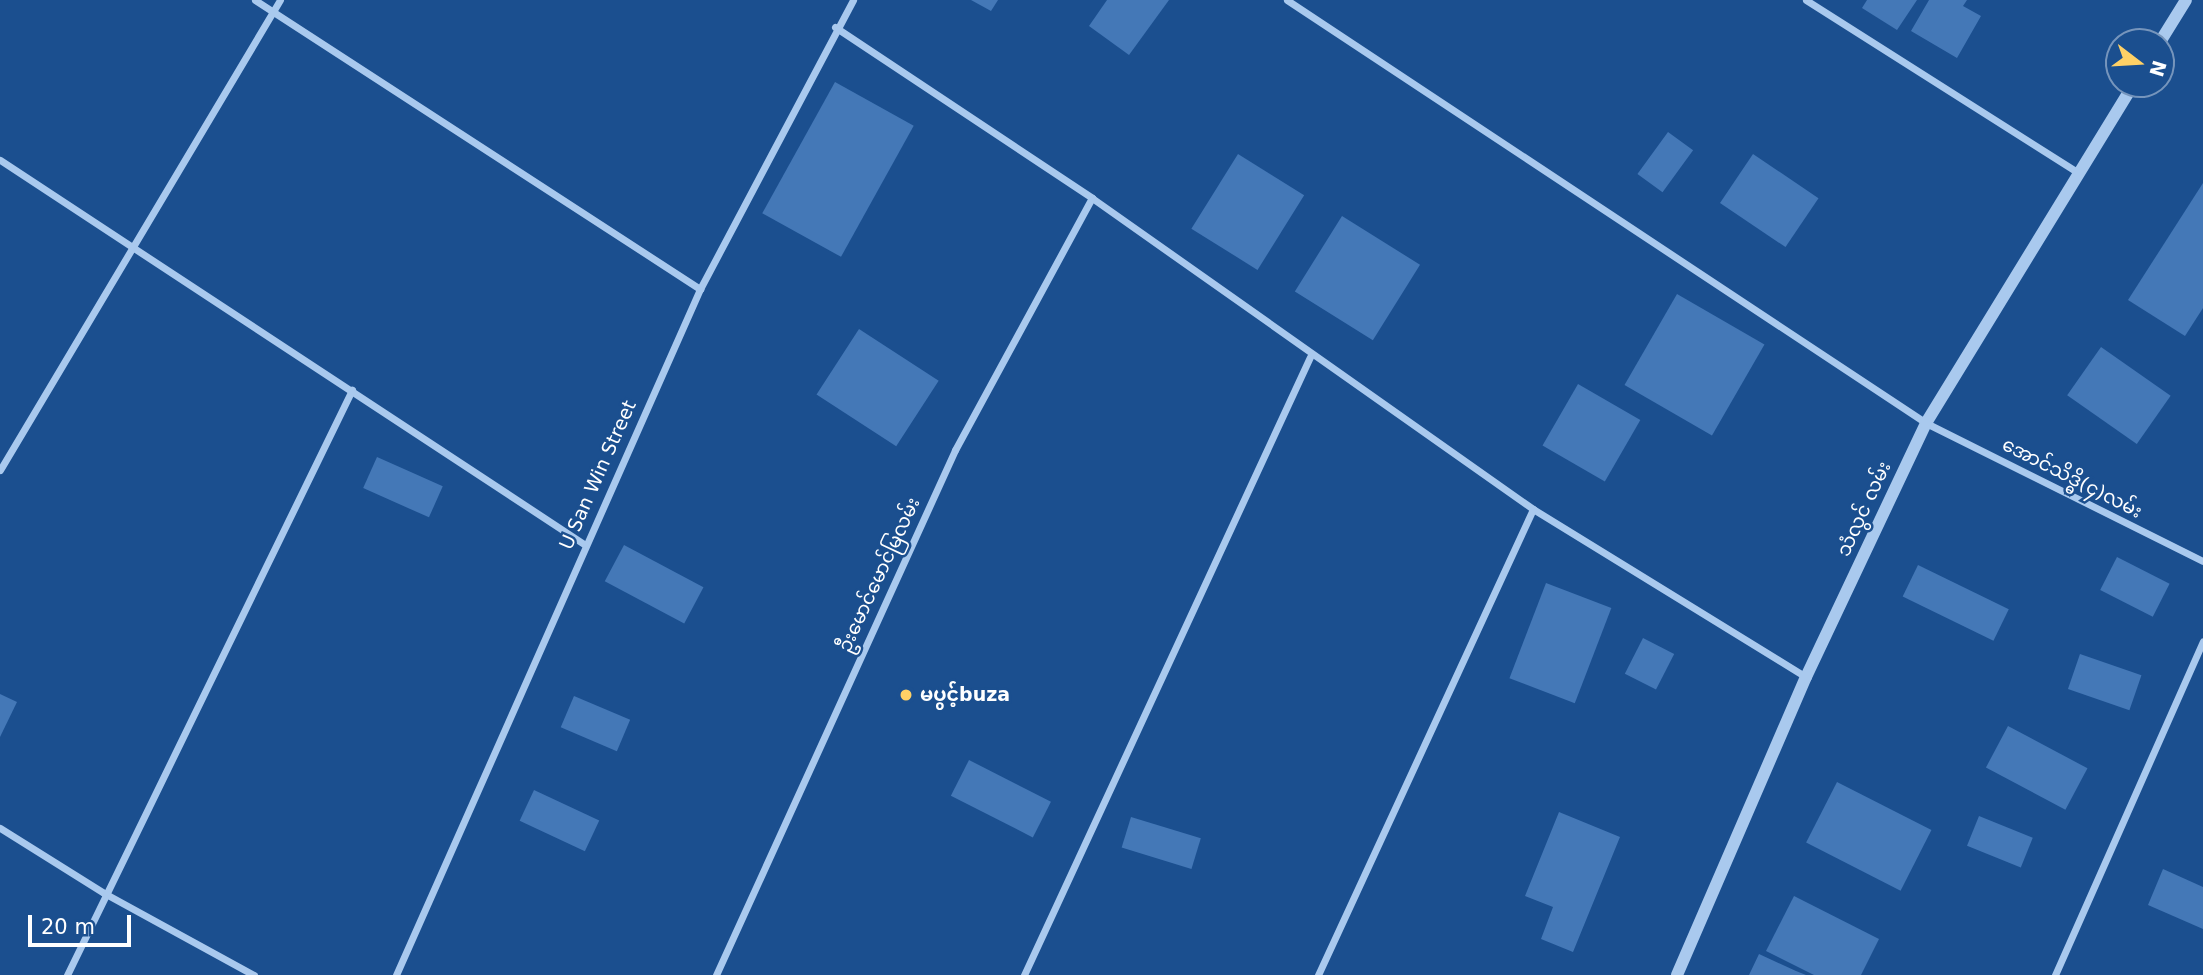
<!DOCTYPE html>
<html>
<head>
<meta charset="utf-8">
<style>
	body { margin:0 }
	#map { position:relative; width:2203px; height:975px; overflow:hidden; background:#1b4f8f; font-family:"DejaVu Sans","Noto Sans Myanmar",sans-serif }
	div>[style] { position:absolute }
	.building>* { inset:0; background:#4478b7; transform-origin:0 0 }
	.minor>* { height:7px; margin:-3.5px; padding:0 3.5px; transform-origin:3.5px; border-radius:3.5px; background:#a9c9ee }
	.tertiary>* { height:12px; margin:-6px; padding:0 6px; transform-origin:6px; border-radius:6px; background:#a9c9ee }
	.dots>* { width:19px; height:19px; translate:-50% -50%; box-sizing:border-box; border:4px solid #1b4f8f; border-radius:50% }
	span { translate:-50% -50%; white-space:nowrap; text-align:center; line-height:1.15; -webkit-text-stroke:5px #1b4f8f; paint-order:stroke }
	.street-label { font-size:19px; color:#fff }
	.poi-label { font-size:19px; color:#fff; font-weight:700 }
	.left { translate:0 -50%; text-align:left }
	.north { position:absolute; left:2105px; top:28px; width:70px; height:70px; box-sizing:border-box; background:#1b4f8f; border:2px solid #7695bc; border-radius:50%; rotate:107deg; font-size:19px; font-weight:700; line-height:28px; text-align:center; color:#fff }
	.north::after { content:''; display:block; margin:auto; width:24px; height:32px; background:#ffd166; clip-path:polygon(50% 0,100% 100%,50% 72%,0 100%) }
	.scale { position:absolute; left:28px; top:915px; width:103px; height:32px; box-sizing:border-box; border:4px solid #fff; border-top:0; padding-left:9px; font-size:21px; line-height:24px; white-space:nowrap; color:#fff; -webkit-text-stroke:5px #1b4f8f; paint-order:stroke }
</style>
</head>
<body>
<div id="map">
	<div class="building">
		<div style="clip-path:polygon(971px 0,998px 0,991px 11px)"></div>
		<div style="clip-path:polygon(1107px 0,1169px 0,1129px 55px,1089px 26px)"></div>
		<div style="clip-path:polygon(1867px 0,1917px 0,1897px 30px,1862px 8px)"></div>
		<div style="clip-path:polygon(1929px 0,1967px 0,1963px 6px,1981px 16px,1957px 58px,1911px 31px)"></div>
		<div style="left:835px;top:82px;width:90px;height:150px;rotate:29deg"></div>
		<div style="left:1668px;top:132px;width:31px;height:52px;rotate:36deg"></div>
		<div style="left:1238px;top:154px;width:78px;height:88px;rotate:32deg"></div>
		<div style="left:1753px;top:154px;width:79px;height:59px;rotate:34deg"></div>
		<div style="clip-path:polygon(2203px 183px,2203px 308px,2185px 336px,2128px 300px)"></div>
		<div style="left:1342px;top:216px;width:92px;height:89px;rotate:32deg"></div>
		<div style="left:1677px;top:294px;width:101px;height:105px;rotate:30deg"></div>
		<div style="left:859px;top:329px;width:95px;height:78px;rotate:33deg"></div>
		<div style="left:2101px;top:347px;width:85px;height:59px;rotate:35deg"></div>
		<div style="left:1578px;top:384px;width:72px;height:71px;rotate:30deg"></div>
		<div style="left:377px;top:457px;width:72px;height:34px;rotate:24deg"></div>
		<div style="left:624px;top:545px;width:90px;height:41px;rotate:28deg"></div>
		<div style="left:2117px;top:557px;width:59px;height:37px;rotate:27deg"></div>
		<div style="left:1918px;top:565px;width:101px;height:35px;rotate:26deg"></div>
		<div style="left:1546px;top:583px;width:70px;height:102px;rotate:21deg"></div>
		<div style="left:1643px;top:638px;width:35px;height:40px;rotate:27deg"></div>
		<div style="left:2080px;top:654px;width:65px;height:37px;rotate:19deg"></div>
		<div style="clip-path:polygon(0 694px,17px 702px,0 737px)"></div>
		<div style="left:574px;top:696px;width:61px;height:34px;rotate:23deg"></div>
		<div style="left:2008px;top:726px;width:90px;height:47px;rotate:28deg"></div>
		<div style="left:969px;top:760px;width:92px;height:40px;rotate:27deg"></div>
		<div style="left:1837px;top:782px;width:106px;height:68px;rotate:27deg"></div>
		<div style="left:534px;top:790px;width:72px;height:34px;rotate:25deg"></div>
		<div style="clip-path:polygon(1559px 812px,1620px 837px,1573px 952px,1541px 939px,1553px 907px,1525px 896px)"></div>
		<div style="left:1979px;top:816px;width:58px;height:32px;rotate:22deg"></div>
		<div style="left:1131px;top:817px;width:73px;height:32px;rotate:17deg"></div>
		<div style="clip-path:polygon(2163px 869px,2203px 887px,2203px 929px,2148px 905px)"></div>
		<div style="clip-path:polygon(1794px 896px,1879px 939px,1861px 975px,1814px 975px,1766px 951px)"></div>
		<div style="clip-path:polygon(1759px 954px,1796px 971px,1806px 975px,1749px 975px)"></div>
	</div>
	<div class="minor">
		<div style="left:255px;top:0;width:531px;rotate:33deg"></div>
		<div style="left:1287px;top:0;width:766px;rotate:33.5deg"></div>
		<div style="left:1926px;top:423px;width:309px;rotate:26.5deg"></div>
		<div style="left:1806px;top:0;width:323px;rotate:32.4deg"></div>
		<div style="left:835px;top:27px;width:309px;rotate:33.6deg"></div>
		<div style="left:1092px;top:198px;width:540px;rotate:35.19deg"></div>
		<div style="left:1533px;top:509px;width:321px;rotate:31.6deg"></div>
		<div style="left:0;top:160px;width:699px;rotate:33.33deg"></div>
		<div style="left:0;top:470px;width:547px;rotate:-59.22deg"></div>
		<div style="left:0;top:828px;width:123px;rotate:32deg"></div>
		<div style="left:104px;top:893px;width:171px;rotate:28.7deg"></div>
		<div style="left:67px;top:975px;width:651px;rotate:-64.03deg"></div>
		<div style="left:396px;top:975px;width:750px;rotate:-66.1deg"></div>
		<div style="left:700px;top:289px;width:327px;rotate:-62.1deg"></div>
		<div style="left:716px;top:975px;width:577px;rotate:-65.52deg"></div>
		<div style="left:955px;top:450px;width:287px;rotate:-61.5deg"></div>
		<div style="left:1024px;top:975px;width:681px;rotate:-65.17deg"></div>
		<div style="left:1318px;top:975px;width:513px;rotate:-65.23deg"></div>
		<div style="left:2055px;top:975px;width:365px;rotate:-66.1deg"></div>
	</div>
	<div class="tertiary">
		<div style="left:2160px;top:42px;width:49px;rotate:-58.2deg"></div>
		<div style="left:1677px;top:975px;width:325px;rotate:-66.6deg"></div>
		<div style="left:1806px;top:677px;width:281px;rotate:-64.7deg"></div>
		<div style="left:1926px;top:423px;width:398px;rotate:-58.5deg"></div>
	</div>
	<div class="dots">
		<div style="left:906px;top:695px;background:#ffd166"></div>
	</div>
	<div class="street-label">
		<span style="left:598px;top:475px;rotate:-66deg">U San Win Street</span>
		<span style="left:2072px;top:478px;rotate:27deg">အောင်သိဒ္ဓိ(၄)လမ်း</span>
		<span style="left:1864px;top:509px;rotate:-65deg">သံလွင် လမ်း</span>
		<span style="left:879px;top:575px;rotate:-65deg">ဦးမောင်မောင်မြလမ်း</span>
	</div>
	<div class="poi-label">
		<span class="left" style="left:920px;top:695px">မပွင့်buza</span>
	</div>
	<div class="north">N</div>
	<div class="scale">20 m</div>
</div>
</body>
</html>
